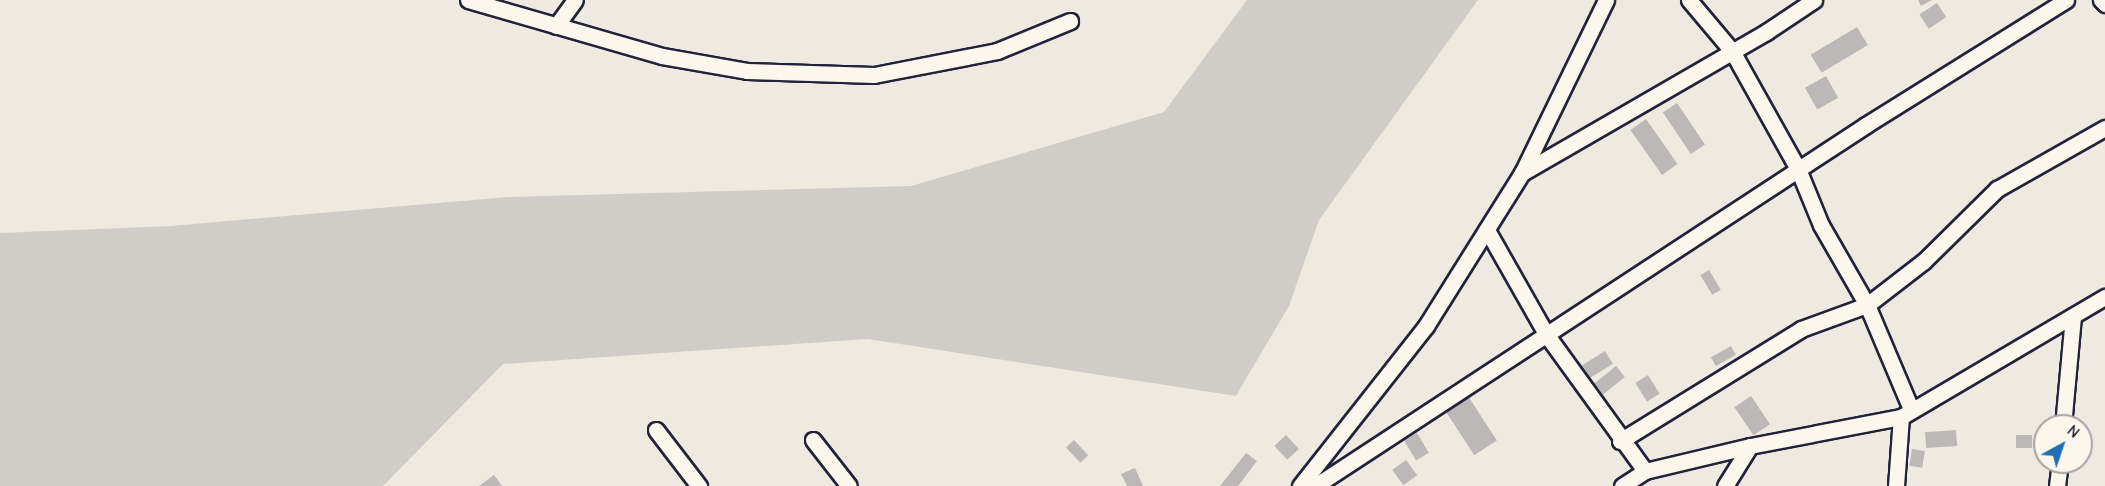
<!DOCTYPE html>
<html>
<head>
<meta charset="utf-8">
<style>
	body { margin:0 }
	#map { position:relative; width:2105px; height:486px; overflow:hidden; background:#eeeae2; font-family:"Comic Neue",sans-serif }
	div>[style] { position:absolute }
	.green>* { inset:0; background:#d0cdc9 }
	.building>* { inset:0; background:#bcb8b8; transform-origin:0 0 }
	.roads { filter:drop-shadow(2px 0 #22223b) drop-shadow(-2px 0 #22223b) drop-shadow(0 2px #22223b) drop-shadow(0 -2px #22223b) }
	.minor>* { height:15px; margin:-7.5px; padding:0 7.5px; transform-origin:7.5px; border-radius:7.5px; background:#fbf7ec }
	span { translate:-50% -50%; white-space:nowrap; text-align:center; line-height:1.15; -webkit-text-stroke:6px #fbf7ec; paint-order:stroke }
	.north { position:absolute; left:2033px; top:414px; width:60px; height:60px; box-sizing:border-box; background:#fbf7ec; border:2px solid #a4a2a5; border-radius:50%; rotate:40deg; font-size:16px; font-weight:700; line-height:24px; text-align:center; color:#22223b }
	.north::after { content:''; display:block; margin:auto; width:21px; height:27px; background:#1f6fb2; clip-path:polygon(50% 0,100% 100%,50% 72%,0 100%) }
</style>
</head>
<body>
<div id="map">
	<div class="green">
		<div style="clip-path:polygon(1247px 0,1478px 0,1319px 220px,1289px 306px,1236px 396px,868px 339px,503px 364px,383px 486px,0 486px,0 233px,170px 226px,508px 197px,911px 186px,1164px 112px)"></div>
	</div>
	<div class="building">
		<div style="clip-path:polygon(1918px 0,1932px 0,1921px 6px)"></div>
		<div style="left:1937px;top:3px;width:17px;height:21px;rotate:57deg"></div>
		<div style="left:1857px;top:27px;width:21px;height:54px;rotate:59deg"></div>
		<div style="left:1826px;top:76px;width:25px;height:24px;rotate:61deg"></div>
		<div style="left:1677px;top:103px;width:50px;height:17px;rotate:56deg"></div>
		<div style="left:1646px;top:119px;width:55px;height:19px;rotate:55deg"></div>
		<div style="left:1709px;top:270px;width:23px;height:10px;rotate:59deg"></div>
		<div style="left:1731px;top:346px;width:10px;height:23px;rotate:61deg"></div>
		<div style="left:1605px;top:351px;width:15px;height:27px;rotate:58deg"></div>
		<div style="left:1616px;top:366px;width:14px;height:28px;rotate:51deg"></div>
		<div style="left:1648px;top:375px;width:22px;height:15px;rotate:58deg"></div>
		<div style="left:1468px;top:396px;width:53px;height:27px;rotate:57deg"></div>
		<div style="left:1751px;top:396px;width:34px;height:20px;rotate:56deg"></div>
		<div style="left:1956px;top:430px;width:16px;height:31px;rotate:86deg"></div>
		<div style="left:1417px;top:433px;width:23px;height:15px;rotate:59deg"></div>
		<div style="left:1286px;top:435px;width:19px;height:16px;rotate:47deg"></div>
		<div style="left:2016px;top:435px;width:16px;height:13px"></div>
		<div style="left:1074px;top:440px;width:21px;height:11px;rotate:47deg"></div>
		<div style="left:1912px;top:449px;width:13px;height:17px;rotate:9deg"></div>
		<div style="clip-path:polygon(1246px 453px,1257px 461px,1238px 486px,1220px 486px)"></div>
		<div style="left:1406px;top:460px;width:19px;height:17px;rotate:54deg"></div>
		<div style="clip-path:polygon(1135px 468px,1143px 486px,1127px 486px,1121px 474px)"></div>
		<div style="clip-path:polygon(494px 475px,502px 486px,479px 486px)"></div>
	</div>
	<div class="roads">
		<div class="minor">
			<div style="left:468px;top:0;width:202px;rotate:16.1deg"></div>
			<div style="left:662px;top:56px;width:86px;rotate:10deg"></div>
			<div style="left:747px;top:71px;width:127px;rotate:1.8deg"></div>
			<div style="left:874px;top:75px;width:125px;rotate:-11deg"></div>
			<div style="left:997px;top:51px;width:79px;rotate:-22.3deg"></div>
			<div style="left:2101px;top:0;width:6px;rotate:45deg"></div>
			<div style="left:556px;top:26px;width:32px;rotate:-54deg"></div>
			<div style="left:1523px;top:171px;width:190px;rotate:-64.1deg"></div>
			<div style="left:1487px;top:230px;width:120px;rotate:60.4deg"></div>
			<div style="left:1546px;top:334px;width:169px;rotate:54.1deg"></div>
			<div style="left:1911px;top:409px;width:113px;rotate:-112.9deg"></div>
			<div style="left:1867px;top:305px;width:72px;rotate:-37.7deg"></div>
			<div style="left:1924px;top:261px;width:103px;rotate:-44.6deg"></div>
			<div style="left:1997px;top:189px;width:124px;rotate:-29.5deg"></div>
			<div style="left:2063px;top:426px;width:110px;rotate:-84.8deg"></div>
			<div style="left:656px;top:430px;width:71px;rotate:52.5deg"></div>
			<div style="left:813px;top:440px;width:58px;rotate:52deg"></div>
			<div style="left:1620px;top:441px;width:213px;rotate:-31.7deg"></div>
			<div style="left:1801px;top:329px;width:70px;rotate:-20deg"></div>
			<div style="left:1867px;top:305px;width:92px;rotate:-119.9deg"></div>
			<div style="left:1821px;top:225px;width:61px;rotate:-112.3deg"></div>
			<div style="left:1798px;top:169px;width:135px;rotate:-119.2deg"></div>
			<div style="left:1732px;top:51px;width:67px;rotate:-130.1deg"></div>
			<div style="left:1300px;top:486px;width:204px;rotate:-51.8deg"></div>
			<div style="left:1426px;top:326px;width:181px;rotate:-57.9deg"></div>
			<div style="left:1522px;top:173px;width:282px;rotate:-30deg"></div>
			<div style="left:1766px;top:32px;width:58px;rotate:-33.7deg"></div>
			<div style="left:1315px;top:486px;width:659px;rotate:-33.23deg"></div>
			<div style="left:1866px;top:125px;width:236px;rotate:-32deg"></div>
			<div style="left:1622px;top:486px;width:27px;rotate:-33deg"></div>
			<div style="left:1645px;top:471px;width:108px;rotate:-13.4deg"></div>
			<div style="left:1750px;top:446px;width:154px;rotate:-10.9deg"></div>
			<div style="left:1725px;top:486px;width:47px;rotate:-58deg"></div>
			<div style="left:1896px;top:486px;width:69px;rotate:-85.9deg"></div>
			<div style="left:1901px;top:417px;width:237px;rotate:-30.5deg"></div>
			<div style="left:2057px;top:486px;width:24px;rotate:-83deg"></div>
		</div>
	</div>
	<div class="north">N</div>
</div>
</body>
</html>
